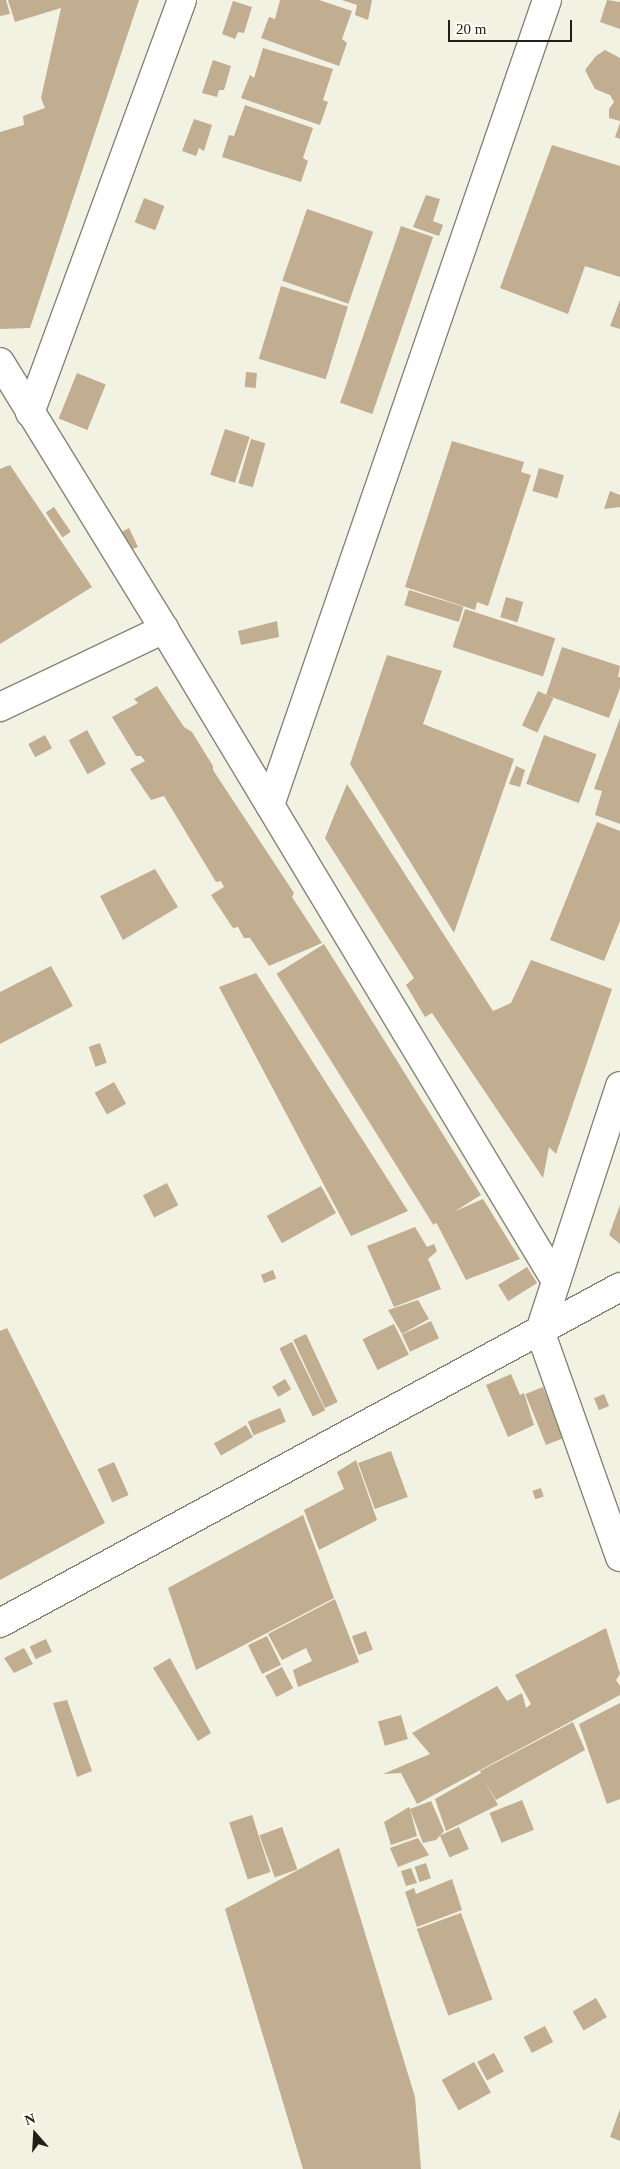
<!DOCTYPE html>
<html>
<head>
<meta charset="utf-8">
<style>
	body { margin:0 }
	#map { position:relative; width:620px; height:2169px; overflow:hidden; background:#f2f2e3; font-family:"Times New Roman",serif }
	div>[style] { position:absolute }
	.building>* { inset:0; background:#c1ad90; transform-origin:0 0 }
	.roads { filter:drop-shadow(1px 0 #858577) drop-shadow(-1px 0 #858577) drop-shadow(0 1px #858577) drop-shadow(0 -1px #858577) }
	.minor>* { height:28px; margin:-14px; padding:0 14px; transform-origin:14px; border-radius:14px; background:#fff }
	span { translate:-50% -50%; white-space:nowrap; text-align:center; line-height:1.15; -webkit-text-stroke:4.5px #fffff6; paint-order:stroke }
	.north { position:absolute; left:10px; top:2109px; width:50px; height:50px; -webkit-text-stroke:4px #fffff6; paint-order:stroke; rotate:341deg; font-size:14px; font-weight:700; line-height:20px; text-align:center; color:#20201a }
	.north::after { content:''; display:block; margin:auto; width:18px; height:22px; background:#20201a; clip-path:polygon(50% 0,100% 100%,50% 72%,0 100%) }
	.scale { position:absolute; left:448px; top:20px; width:124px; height:22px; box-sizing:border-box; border:2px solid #20201a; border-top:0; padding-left:6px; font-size:15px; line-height:18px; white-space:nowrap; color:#20201a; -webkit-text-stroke:4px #fffff6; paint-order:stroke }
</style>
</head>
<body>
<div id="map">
	<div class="building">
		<div style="clip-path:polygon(0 0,6px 0,10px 14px,0 16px)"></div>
		<div style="clip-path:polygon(8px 0,139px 0,30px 328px,0 329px,0 132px,24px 125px,23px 116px,45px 108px,41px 98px,61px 8px,15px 22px)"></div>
		<div style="clip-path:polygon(280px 0,319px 0,352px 11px,342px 39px,347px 43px,339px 66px,261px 38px,269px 17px,275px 19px)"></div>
		<div style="clip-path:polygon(342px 0,372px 0,368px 20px,355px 15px,357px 5px)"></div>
		<div style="clip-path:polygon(607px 0,620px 2px,620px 29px,600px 22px)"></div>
		<div style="clip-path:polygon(233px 1px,252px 7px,244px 33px,238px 32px,235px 39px,222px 34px)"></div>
		<div style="clip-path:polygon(263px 48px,333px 69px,323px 100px,328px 102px,320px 125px,241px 98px,250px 75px,254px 78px)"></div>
		<div style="clip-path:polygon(605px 50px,620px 58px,620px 121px,609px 118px,609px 109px,614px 102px,610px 95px,595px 89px,585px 70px,596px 56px)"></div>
		<div style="clip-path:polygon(213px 60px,231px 66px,224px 90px,219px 90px,217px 97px,202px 93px)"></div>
		<div style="clip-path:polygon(245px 105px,313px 128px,303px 158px,308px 161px,301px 182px,222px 157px,229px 135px,234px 136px)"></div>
		<div style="clip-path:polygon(194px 119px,212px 125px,204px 151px,199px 148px,196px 156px,182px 151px)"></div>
		<div style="clip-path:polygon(620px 123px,620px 139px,615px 137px)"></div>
		<div style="clip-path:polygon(552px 145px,620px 166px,620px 277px,585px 266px,568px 314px,500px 288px)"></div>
		<div style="clip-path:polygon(426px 195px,440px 199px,433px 221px,443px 225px,439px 236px,413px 227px)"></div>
		<div style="left:144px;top:198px;width:22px;height:26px;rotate:21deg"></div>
		<div style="left:307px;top:209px;width:70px;height:76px;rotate:19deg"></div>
		<div style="left:401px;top:226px;width:34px;height:187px;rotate:19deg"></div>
		<div style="left:281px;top:286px;width:70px;height:76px;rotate:17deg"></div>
		<div style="clip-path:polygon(620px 300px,620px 329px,610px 326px)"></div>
		<div style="left:246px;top:372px;width:11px;height:15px;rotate:5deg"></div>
		<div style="left:77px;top:373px;width:31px;height:49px;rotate:22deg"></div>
		<div style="left:225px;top:429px;width:26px;height:48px;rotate:18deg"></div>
		<div style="left:251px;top:439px;width:15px;height:46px;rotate:16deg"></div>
		<div style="clip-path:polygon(452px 441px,524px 462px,521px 472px,531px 475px,488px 606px,477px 602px,475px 610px,405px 587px)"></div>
		<div style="clip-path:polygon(10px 465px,92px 587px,0 644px,0 469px)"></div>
		<div style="left:539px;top:468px;width:26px;height:24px;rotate:16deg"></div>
		<div style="clip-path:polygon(610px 491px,620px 495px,620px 507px,604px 509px)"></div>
		<div style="left:54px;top:507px;width:30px;height:10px;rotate:56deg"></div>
		<div style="clip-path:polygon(129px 528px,138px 547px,127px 551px,118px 534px)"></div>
		<div style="left:409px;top:590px;width:57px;height:16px;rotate:17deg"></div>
		<div style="left:506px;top:597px;width:18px;height:21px;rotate:16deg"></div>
		<div style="left:465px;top:609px;width:95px;height:40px;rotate:18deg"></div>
		<div style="clip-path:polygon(277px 621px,279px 637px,241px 645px,238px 631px)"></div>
		<div style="clip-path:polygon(562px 647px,620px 666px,618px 677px,620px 677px,620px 688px,609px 718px,546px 695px)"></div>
		<div style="clip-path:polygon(387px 655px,442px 671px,423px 724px,514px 759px,454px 933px,350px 764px)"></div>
		<div style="clip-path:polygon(157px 686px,184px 727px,192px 732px,213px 766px,213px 770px,294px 893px,292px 897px,322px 943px,269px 966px,250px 938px,244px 938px,238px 927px,233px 928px,211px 895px,224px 887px,221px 881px,216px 882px,164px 796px,151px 800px,130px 769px,145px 761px,141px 756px,136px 756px,112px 717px,138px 703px,134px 699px)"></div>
		<div style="left:538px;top:691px;width:17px;height:38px;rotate:25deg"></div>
		<div style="clip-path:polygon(620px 718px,620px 824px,595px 815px,602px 791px,594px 789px)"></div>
		<div style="left:87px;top:730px;width:39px;height:21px;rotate:61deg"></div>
		<div style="left:45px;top:735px;width:15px;height:19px;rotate:62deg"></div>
		<div style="left:544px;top:735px;width:56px;height:52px;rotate:20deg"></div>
		<div style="clip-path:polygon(516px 766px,525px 770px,520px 787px,509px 784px)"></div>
		<div style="clip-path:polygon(347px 784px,493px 1011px,511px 1003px,531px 960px,612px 989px,556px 1154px,549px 1147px,543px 1178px,432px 1013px,425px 1017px,406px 985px,414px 978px,325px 838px)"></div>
		<div style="clip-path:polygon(597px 822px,620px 831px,620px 921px,604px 961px,550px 940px)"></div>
		<div style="clip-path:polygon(155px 869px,178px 907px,123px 940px,100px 896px)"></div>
		<div style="left:324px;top:944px;width:296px;height:56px;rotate:58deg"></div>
		<div style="clip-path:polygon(51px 966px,73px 1006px,0 1044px,0 992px)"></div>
		<div style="clip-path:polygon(256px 973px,408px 1211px,351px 1236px,219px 987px)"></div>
		<div style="left:100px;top:1043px;width:21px;height:12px;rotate:71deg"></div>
		<div style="left:114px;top:1082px;width:25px;height:22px;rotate:61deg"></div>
		<div style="left:167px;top:1183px;width:25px;height:27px;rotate:63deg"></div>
		<div style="left:321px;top:1186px;width:31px;height:62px;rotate:61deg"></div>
		<div style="clip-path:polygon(483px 1199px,520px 1259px,466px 1280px,435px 1220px)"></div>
		<div style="clip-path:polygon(620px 1205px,620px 1244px,609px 1235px)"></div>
		<div style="clip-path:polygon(415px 1227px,427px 1247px,434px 1244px,437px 1251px,428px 1259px,441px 1289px,394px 1307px,367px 1246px)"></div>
		<div style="left:527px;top:1267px;width:19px;height:34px;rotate:58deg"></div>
		<div style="left:273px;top:1270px;width:9px;height:13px;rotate:69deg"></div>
		<div style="clip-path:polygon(418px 1300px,429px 1319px,402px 1334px,388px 1310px)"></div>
		<div style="left:431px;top:1321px;width:19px;height:32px;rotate:65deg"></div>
		<div style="left:394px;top:1324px;width:34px;height:35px;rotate:64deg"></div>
		<div style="clip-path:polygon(7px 1328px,105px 1523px,0 1580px,0 1331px)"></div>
		<div style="left:306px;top:1334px;width:75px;height:14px;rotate:65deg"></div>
		<div style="left:292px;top:1342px;width:76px;height:14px;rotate:64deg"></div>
		<div style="clip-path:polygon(511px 1374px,520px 1395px,524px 1393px,534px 1425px,508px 1437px,486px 1385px)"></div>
		<div style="left:285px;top:1379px;width:12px;height:15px;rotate:59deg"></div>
		<div style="left:543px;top:1387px;width:55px;height:19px;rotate:68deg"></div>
		<div style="left:604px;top:1394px;width:13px;height:11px;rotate:67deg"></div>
		<div style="left:280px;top:1408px;width:15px;height:35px;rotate:67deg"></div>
		<div style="left:246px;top:1425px;width:14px;height:37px;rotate:60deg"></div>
		<div style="left:391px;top:1451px;width:49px;height:35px;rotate:70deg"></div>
		<div style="clip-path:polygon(356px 1460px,377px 1520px,319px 1550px,304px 1510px,344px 1489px,337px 1472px)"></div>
		<div style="left:114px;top:1462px;width:36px;height:18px;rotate:66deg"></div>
		<div style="left:541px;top:1488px;width:9px;height:9px;rotate:72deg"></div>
		<div style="clip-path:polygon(303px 1515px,334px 1598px,196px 1670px,168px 1588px)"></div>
		<div style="clip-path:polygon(335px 1599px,359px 1662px,298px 1687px,293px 1670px,312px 1661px,306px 1648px,282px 1660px,268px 1634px)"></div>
		<div style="clip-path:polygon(606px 1628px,620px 1674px,616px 1680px,620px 1686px,620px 1695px,417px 1804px,401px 1773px,383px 1774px,430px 1754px,412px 1733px,497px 1686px,507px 1701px,522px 1693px,526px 1708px,531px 1704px,515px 1675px)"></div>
		<div style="left:366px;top:1631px;width:20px;height:15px;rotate:70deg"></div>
		<div style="left:267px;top:1636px;width:32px;height:21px;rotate:64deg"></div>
		<div style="left:46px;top:1639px;width:14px;height:18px;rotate:65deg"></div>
		<div style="clip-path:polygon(24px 1648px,33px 1664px,14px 1673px,4px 1658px)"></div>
		<div style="clip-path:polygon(170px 1658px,211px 1733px,198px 1741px,153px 1668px)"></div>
		<div style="left:282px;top:1667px;width:24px;height:19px;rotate:62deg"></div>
		<div style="clip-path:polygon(67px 1700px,92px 1771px,77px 1777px,53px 1703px)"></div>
		<div style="clip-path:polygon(620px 1703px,620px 1799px,607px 1804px,579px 1724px)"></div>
		<div style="left:401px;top:1715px;width:25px;height:24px;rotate:74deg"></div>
		<div style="clip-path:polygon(573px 1722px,585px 1750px,496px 1800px,483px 1778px,498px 1805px,446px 1831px,435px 1799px,481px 1773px,480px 1771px)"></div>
		<div style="left:522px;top:1800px;width:32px;height:35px;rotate:68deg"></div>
		<div style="clip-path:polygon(431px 1801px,444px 1831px,436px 1840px,423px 1843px,410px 1809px,417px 1836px,391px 1845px,384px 1822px,409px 1807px,410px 1809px)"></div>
		<div style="left:252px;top:1815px;width:60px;height:24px;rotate:72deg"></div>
		<div style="left:282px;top:1827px;width:45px;height:24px;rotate:70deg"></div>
		<div style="left:459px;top:1827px;width:24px;height:21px;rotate:66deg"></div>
		<div style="clip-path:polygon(418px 1838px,429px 1855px,398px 1867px,390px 1848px)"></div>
		<div style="clip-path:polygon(339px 1848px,415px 2097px,421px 2169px,303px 2169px,225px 1909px)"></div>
		<div style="left:426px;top:1863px;width:16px;height:12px;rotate:72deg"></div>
		<div style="clip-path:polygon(411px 1868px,417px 1883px,406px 1886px,401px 1871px)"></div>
		<div style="clip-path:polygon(452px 1879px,462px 1910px,417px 1927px,405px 1892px,414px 1888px,416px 1894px)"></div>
		<div style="left:461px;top:1913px;width:92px;height:47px;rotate:70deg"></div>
		<div style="left:596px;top:1998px;width:22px;height:27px;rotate:60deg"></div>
		<div style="left:545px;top:2026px;width:18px;height:24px;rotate:63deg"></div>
		<div style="left:494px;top:2053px;width:21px;height:19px;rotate:62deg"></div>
		<div style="left:474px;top:2062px;width:35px;height:37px;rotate:61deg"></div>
		<div style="clip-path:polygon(620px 2109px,620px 2141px,610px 2137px)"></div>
	</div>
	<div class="roads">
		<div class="minor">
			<div style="left:0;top:362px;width:313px;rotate:58.4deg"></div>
			<div style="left:164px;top:629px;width:761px;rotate:58.98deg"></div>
			<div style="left:30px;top:413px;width:440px;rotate:-69.8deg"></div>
			<div style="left:0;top:707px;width:182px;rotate:-25.4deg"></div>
			<div style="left:270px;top:805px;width:851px;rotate:-71.01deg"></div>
			<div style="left:620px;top:1086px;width:258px;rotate:108.1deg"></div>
			<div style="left:540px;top:1331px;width:240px;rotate:70.5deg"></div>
			<div style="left:0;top:1623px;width:705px;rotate:-28.45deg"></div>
		</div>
	</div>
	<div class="north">N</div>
	<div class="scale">20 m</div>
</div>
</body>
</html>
